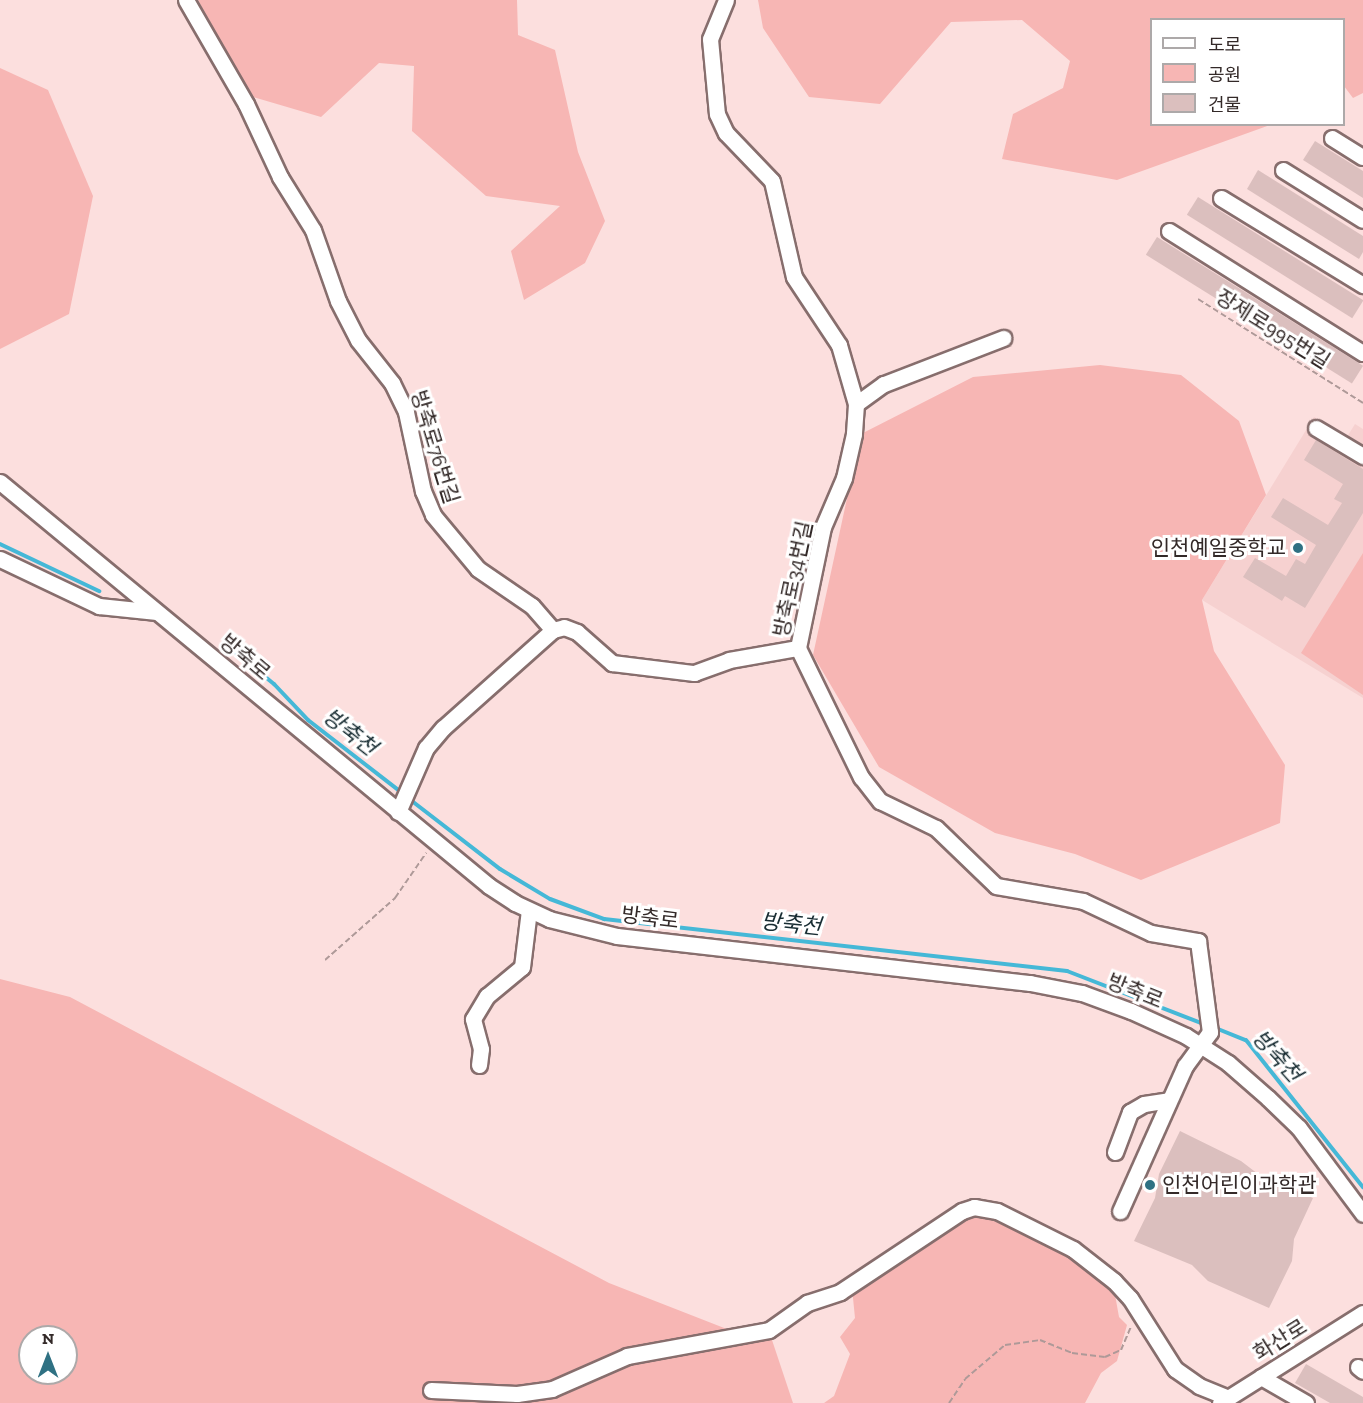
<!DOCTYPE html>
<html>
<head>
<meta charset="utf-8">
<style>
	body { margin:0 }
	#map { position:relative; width:1363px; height:1403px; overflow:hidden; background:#fcdfde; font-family:"Zilla Slab","Noto Sans KR",serif }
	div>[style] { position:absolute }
	.built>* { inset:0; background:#f6d1d0 }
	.green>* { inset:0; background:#f7b6b4 }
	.stream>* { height:4px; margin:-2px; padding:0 2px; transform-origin:2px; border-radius:2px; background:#45b8d7 }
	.building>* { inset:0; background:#dbbfbe; transform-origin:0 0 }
	.path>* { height:2px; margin-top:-1px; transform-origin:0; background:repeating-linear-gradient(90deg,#ae9998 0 6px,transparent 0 9px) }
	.roads { filter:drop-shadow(2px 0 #876e6d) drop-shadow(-2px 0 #876e6d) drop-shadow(0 2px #876e6d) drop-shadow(0 -2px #876e6d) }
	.minor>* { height:15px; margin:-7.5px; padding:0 7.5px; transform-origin:7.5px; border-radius:7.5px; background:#fff }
	.dots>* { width:16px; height:16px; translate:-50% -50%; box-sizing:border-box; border:3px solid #fff; border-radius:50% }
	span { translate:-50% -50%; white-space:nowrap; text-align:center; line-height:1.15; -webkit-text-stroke:6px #fff; paint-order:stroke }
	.street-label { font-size:21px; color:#332928 }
	.poi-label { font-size:21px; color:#332928 }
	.right { translate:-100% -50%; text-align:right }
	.left { translate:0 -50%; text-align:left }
	.water-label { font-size:22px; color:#182c32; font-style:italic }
	.legend { position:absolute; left:1150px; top:18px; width:195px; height:108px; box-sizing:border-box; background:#fff; border:2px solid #ada9a9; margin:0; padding:8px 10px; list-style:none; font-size:18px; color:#332928 }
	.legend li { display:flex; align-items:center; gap:12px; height:30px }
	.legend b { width:30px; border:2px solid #ada9a9 }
	.north { position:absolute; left:18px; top:1325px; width:60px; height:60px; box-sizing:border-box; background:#fff; border:2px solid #ada9a9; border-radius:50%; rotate:0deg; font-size:16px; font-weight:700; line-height:24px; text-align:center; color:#332928 }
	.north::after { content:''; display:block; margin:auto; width:21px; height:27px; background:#2f7183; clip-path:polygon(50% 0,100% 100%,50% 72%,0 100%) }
</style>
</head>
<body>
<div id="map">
	<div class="built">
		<div style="clip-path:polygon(1314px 417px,1347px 437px,1355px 424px,1363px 429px,1363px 698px,1202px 600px)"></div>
	</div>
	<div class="green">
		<div style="clip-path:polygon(198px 0,517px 0,518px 35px,555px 50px,578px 152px,605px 221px,585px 263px,524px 300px,511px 251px,560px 206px,486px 196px,412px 131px,414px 66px,379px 63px,321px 117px,246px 95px)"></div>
		<div style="clip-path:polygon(758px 0,1363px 0,1363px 93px,1353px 98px,1344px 86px,1344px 20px,1152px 20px,1152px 124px,1270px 125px,1117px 180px,1002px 159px,1013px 114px,1063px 88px,1070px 61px,1022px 20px,951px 22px,880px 104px,809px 97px,763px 28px)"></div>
		<div style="clip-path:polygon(0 68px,48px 90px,93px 196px,69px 314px,0 349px)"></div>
		<div style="clip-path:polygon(1100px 365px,1181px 375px,1239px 421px,1266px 495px,1202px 600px,1214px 651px,1285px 765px,1280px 823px,1141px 880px,1075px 854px,995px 833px,879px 767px,813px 655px,861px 434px,973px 377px)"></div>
		<div style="clip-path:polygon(1363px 553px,1363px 695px,1301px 653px)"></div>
		<div style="clip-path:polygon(evenodd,0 979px,70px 997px,609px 1283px,737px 1333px,770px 1334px,793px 1403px,0 1403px,0 979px,30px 1337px,66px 1337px,66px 1373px,30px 1373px,30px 1337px)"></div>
		<div style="clip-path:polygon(988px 1212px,1071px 1253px,1114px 1289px,1119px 1317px,1127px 1325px,1117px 1361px,1101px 1373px,1085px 1403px,824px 1403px,834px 1396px,850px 1354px,840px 1337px,855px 1318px,852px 1288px,959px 1217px)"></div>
	</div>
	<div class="stream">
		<div style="left:0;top:544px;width:110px;rotate:25.4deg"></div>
		<div style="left:224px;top:643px;width:65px;rotate:39.4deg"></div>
		<div style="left:274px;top:684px;width:50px;rotate:46.6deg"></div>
		<div style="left:308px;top:720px;width:119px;rotate:37.8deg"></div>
		<div style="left:408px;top:798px;width:116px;rotate:37.7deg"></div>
		<div style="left:500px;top:869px;width:58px;rotate:31deg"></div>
		<div style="left:550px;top:899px;width:58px;rotate:20.3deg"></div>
		<div style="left:604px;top:919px;width:466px;rotate:6.4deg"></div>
		<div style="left:1067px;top:971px;width:149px;rotate:21.2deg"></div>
		<div style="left:1213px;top:1027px;width:35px;rotate:22deg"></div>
		<div style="left:1246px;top:1040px;width:188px;rotate:51.5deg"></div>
	</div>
	<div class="building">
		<div style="clip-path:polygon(1315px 141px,1363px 171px,1363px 198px,1303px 160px)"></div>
		<div style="clip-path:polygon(1258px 170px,1363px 236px,1363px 252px,1359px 259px,1247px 189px)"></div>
		<div style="left:1198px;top:197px;width:195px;height:21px;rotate:32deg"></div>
		<div style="left:1157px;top:237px;width:243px;height:21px;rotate:32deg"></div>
		<div style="clip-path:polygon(1316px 440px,1363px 469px,1363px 513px,1305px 608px,1285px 596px,1282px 601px,1243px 577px,1255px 558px,1286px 576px,1296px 559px,1305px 564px,1316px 545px,1271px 517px,1283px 498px,1328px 525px,1342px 503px,1334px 499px,1343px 484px,1304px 460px)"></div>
		<div style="clip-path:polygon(1180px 1131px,1241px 1161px,1258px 1174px,1313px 1198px,1294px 1239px,1292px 1261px,1269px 1308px,1208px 1281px,1192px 1265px,1134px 1241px,1155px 1198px,1159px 1174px)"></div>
		<div style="clip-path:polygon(1306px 1364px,1363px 1397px,1363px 1403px,1330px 1403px,1295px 1383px)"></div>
	</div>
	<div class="path">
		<div style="left:1198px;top:299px;width:195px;rotate:32.2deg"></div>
		<div style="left:325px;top:960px;width:94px;rotate:-41.5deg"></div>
		<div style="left:395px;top:898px;width:55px;rotate:-55.4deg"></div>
		<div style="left:949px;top:1403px;width:29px;rotate:-56deg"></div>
		<div style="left:965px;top:1379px;width:52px;rotate:-40.4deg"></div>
		<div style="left:1005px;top:1345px;width:35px;rotate:-8deg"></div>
		<div style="left:1040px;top:1340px;width:35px;rotate:22deg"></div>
		<div style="left:1072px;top:1353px;width:33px;rotate:7deg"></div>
		<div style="left:1105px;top:1357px;width:17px;rotate:-24deg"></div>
		<div style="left:1121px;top:1350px;width:26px;rotate:-67deg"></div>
	</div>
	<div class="roads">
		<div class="minor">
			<div style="left:186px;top:0;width:120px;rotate:60deg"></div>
			<div style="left:246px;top:104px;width:81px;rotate:65deg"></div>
			<div style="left:280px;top:177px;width:62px;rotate:58.1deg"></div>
			<div style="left:313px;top:230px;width:75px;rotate:70.6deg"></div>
			<div style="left:338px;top:301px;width:44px;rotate:62.9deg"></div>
			<div style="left:358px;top:340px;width:55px;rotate:51.7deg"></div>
			<div style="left:392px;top:383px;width:32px;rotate:64deg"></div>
			<div style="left:406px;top:412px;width:81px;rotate:77.9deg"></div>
			<div style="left:423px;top:491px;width:26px;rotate:67deg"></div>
			<div style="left:433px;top:515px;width:70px;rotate:50.2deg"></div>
			<div style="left:478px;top:569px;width:65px;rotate:34.4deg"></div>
			<div style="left:532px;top:606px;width:32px;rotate:49deg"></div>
			<div style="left:726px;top:0;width:42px;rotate:112.3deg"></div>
			<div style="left:710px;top:39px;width:75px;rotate:84.7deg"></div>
			<div style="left:717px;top:114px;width:21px;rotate:65deg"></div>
			<div style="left:726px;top:133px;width:66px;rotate:46.2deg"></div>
			<div style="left:772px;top:181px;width:98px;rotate:77.1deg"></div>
			<div style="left:794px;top:277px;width:82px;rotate:56.5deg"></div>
			<div style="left:839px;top:345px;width:61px;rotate:73.9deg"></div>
			<div style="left:856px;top:404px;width:30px;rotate:94deg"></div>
			<div style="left:854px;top:434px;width:45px;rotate:102.8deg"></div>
			<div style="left:844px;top:478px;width:53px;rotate:113.2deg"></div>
			<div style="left:823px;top:527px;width:124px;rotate:101.7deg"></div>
			<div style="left:798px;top:648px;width:144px;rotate:64deg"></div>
			<div style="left:861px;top:777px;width:31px;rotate:52deg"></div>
			<div style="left:880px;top:801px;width:62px;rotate:25.7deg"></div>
			<div style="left:936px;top:828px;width:83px;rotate:44deg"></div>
			<div style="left:996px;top:886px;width:88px;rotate:9.8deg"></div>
			<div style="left:1083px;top:901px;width:75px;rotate:25.2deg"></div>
			<div style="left:1151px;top:933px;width:48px;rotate:9.7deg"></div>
			<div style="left:1198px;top:941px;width:92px;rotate:82.5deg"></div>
			<div style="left:1210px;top:1032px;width:42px;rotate:126.3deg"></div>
			<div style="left:1185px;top:1066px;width:159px;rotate:114.1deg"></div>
			<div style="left:1332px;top:138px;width:36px;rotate:32deg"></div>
			<div style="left:1283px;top:170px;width:94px;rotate:32deg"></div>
			<div style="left:1221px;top:198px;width:167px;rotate:31.5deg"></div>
			<div style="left:1169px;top:231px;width:229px;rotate:32.2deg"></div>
			<div style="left:856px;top:404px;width:34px;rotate:-36deg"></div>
			<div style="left:884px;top:384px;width:128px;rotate:-21.1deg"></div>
			<div style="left:1316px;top:428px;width:55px;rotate:30.8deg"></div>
			<div style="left:0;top:482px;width:634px;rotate:39.56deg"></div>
			<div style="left:489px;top:886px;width:31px;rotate:33deg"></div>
			<div style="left:515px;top:903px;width:38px;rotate:25deg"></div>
			<div style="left:549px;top:919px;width:70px;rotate:14deg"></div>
			<div style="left:617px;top:936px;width:416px;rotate:6.5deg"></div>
			<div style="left:1030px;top:983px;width:53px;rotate:10.9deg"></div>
			<div style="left:1082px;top:993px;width:52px;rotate:20.2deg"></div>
			<div style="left:1131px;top:1011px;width:60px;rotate:24.4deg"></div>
			<div style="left:1186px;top:1036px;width:50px;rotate:32.7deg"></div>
			<div style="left:1228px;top:1063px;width:53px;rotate:41.2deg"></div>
			<div style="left:1268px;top:1098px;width:43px;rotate:44.1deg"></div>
			<div style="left:1299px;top:1128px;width:107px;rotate:53.3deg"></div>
			<div style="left:0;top:559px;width:110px;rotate:25.4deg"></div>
			<div style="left:99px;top:606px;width:58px;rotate:5.9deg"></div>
			<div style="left:398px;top:812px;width:70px;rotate:-66.4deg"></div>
			<div style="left:426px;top:748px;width:26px;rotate:-50deg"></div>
			<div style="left:443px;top:728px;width:147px;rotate:-41.7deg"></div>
			<div style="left:553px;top:630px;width:11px;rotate:-15deg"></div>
			<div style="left:564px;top:627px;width:14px;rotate:21deg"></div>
			<div style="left:577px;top:632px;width:47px;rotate:41.5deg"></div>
			<div style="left:612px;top:663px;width:83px;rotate:7deg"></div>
			<div style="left:694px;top:673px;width:37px;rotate:-20deg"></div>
			<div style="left:729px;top:660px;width:70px;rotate:-9.9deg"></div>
			<div style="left:479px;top:1065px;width:16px;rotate:-83deg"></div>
			<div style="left:481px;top:1049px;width:31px;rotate:-105deg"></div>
			<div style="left:473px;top:1019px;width:27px;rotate:-59deg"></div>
			<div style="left:487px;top:996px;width:45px;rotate:-39.6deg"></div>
			<div style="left:522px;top:967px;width:57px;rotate:-83deg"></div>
			<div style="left:1115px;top:1152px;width:43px;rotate:-69.4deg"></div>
			<div style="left:1130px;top:1112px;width:16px;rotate:-30deg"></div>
			<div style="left:1144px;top:1104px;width:25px;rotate:-9deg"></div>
			<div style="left:1358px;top:1367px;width:6px;rotate:39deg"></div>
			<div style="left:1261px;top:1377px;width:52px;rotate:30deg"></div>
			<div style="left:431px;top:1390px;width:86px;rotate:2.7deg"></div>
			<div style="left:517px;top:1394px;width:35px;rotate:-8deg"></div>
			<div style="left:552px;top:1389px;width:82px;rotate:-23.7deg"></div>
			<div style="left:627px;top:1356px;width:144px;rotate:-10.4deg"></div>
			<div style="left:769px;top:1330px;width:47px;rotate:-35.4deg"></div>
			<div style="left:807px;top:1303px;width:35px;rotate:-18deg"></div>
			<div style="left:840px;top:1292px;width:146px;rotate:-33.6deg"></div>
			<div style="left:962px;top:1211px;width:13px;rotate:-18deg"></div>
			<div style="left:974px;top:1207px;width:23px;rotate:10deg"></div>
			<div style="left:997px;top:1211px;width:85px;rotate:26.6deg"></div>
			<div style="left:1073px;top:1249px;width:52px;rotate:38deg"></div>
			<div style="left:1114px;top:1281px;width:23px;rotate:47deg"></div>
			<div style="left:1130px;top:1298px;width:84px;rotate:57.6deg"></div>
			<div style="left:1175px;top:1369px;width:29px;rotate:35deg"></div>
			<div style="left:1199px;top:1386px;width:31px;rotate:22deg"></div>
			<div style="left:1220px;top:1403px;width:169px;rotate:-32.2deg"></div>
		</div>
	</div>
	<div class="dots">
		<div style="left:1298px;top:548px;background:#2f7183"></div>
		<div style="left:1150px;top:1185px;background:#2f7183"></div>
	</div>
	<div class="street-label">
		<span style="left:1273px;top:329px;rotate:32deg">장제로995번길</span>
		<span style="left:435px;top:447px;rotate:73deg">방축로76번길</span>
		<span style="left:793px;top:579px;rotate:-78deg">방축로34번길</span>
		<span style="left:245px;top:657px;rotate:40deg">방축로</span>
		<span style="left:650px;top:918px;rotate:7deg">방축로</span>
		<span style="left:1135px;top:991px;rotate:22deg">방축로</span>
		<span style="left:1280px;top:1340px;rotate:-32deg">화산로</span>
	</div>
	<div class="poi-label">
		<span class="right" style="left:1286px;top:548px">인천예일중학교</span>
		<span class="left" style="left:1162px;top:1185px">인천어린이과학관</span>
	</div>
	<div class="water-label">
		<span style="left:350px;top:732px;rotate:38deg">방축천</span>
		<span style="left:791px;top:924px;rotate:6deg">방축천</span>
		<span style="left:1277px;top:1056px;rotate:48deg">방축천</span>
	</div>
	<ul class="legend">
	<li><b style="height:8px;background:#fff"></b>도로</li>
	<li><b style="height:16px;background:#f7b6b4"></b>공원</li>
	<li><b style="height:16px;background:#dbbfbe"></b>건물</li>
	</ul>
	<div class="north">N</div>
</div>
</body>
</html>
